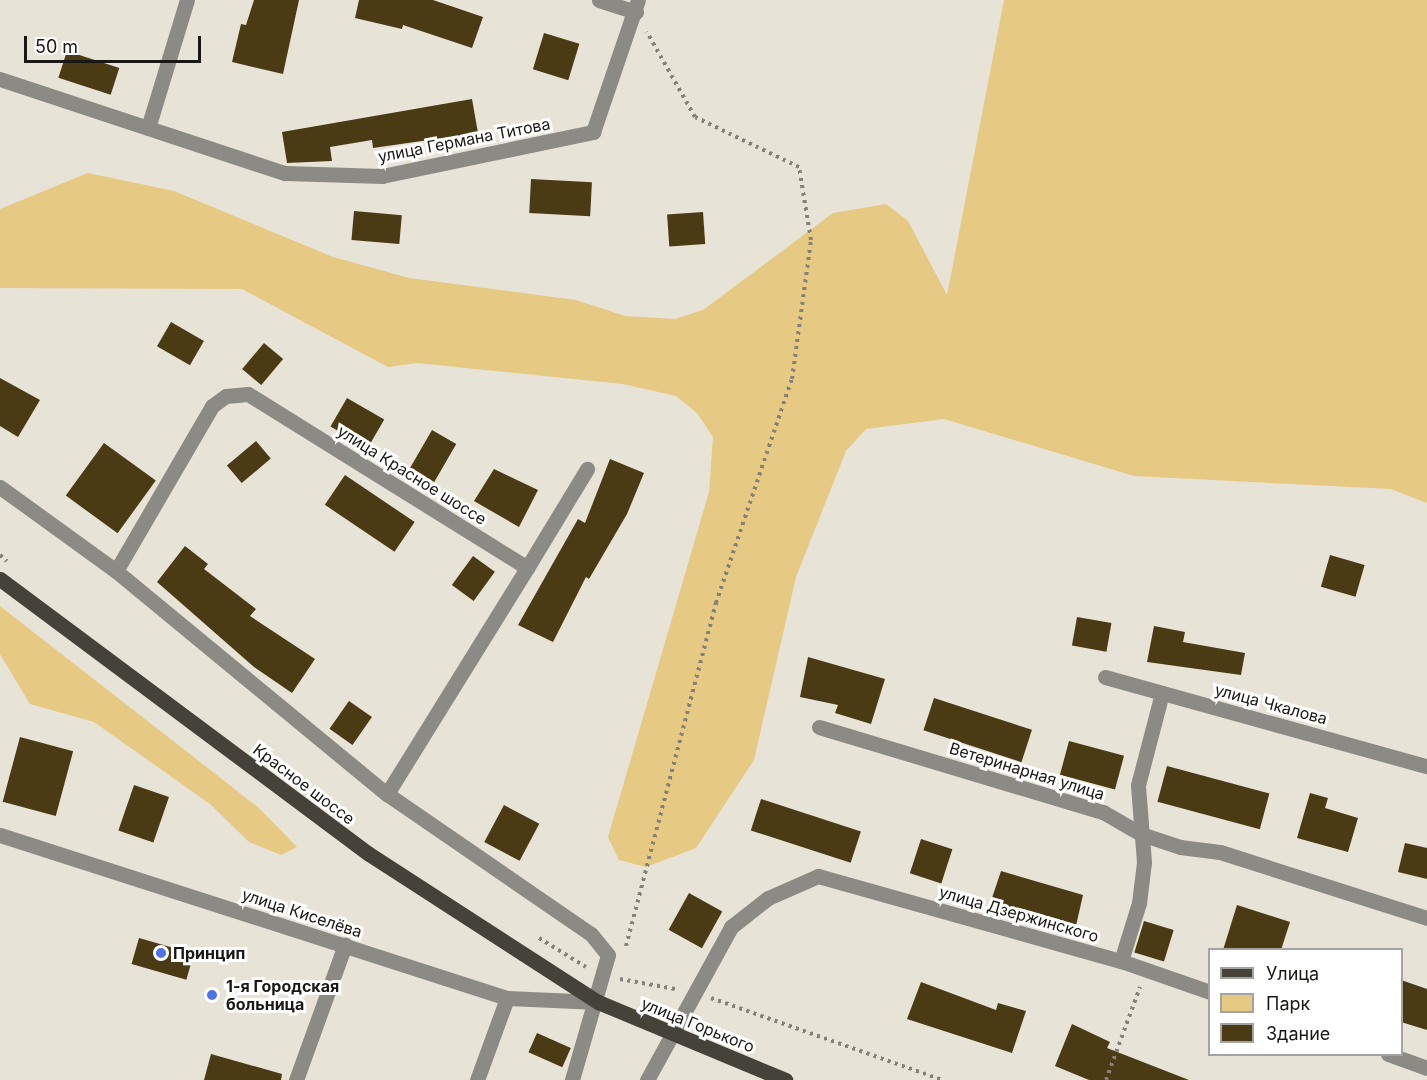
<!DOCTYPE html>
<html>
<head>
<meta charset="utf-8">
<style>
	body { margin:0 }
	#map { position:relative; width:1427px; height:1080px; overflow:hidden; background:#e8e3d7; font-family:Inter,sans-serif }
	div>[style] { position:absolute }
	.green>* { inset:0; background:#e6c982 }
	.building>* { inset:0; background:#4a3b14; transform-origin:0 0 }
	.path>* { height:4px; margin-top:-2px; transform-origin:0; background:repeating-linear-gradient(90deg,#858179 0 3px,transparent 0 7.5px) }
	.minor>* { height:15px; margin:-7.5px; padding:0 7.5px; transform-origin:7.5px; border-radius:7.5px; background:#8c8a85 }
	.major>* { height:15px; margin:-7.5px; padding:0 7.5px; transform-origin:7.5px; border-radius:7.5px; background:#45423a }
	.dots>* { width:16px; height:16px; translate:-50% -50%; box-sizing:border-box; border:3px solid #fff; border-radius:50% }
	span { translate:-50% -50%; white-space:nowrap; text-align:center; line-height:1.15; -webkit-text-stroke:6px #fff; paint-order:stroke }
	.street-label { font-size:16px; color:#1a1814 }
	.poi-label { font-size:16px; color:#1a1814; font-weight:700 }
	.left { translate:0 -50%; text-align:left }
	.legend { position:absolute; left:1208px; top:948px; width:195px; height:108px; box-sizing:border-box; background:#fff; border:2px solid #a3a3a1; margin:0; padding:8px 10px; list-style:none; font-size:18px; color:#1a1814 }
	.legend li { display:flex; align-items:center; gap:12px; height:30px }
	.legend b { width:30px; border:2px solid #a3a3a1 }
	.scale { position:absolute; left:24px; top:36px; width:177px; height:27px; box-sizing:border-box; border:3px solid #1a1814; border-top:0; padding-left:8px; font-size:18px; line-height:21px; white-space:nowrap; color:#1a1814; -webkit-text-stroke:4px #fff; paint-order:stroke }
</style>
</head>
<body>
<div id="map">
	<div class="green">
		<div style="clip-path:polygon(1004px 0,1427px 0,1427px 503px,1391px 489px,1134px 476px,944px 419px,866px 429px,846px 451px,796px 577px,754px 760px,696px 848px,646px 867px,619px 860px,608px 837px,709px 492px,713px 437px,697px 413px,676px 396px,623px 384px,417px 363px,388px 367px,242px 289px,0 288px,0 209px,88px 173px,174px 191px,333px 257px,409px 278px,576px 300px,625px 316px,675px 319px,703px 310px,833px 213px,886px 204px,908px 221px,947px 295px)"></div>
		<div style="clip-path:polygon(0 606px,259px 808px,297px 847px,281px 855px,249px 842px,210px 804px,94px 722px,30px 704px,0 654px)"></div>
	</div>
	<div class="building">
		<div style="clip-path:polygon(254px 0,299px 0,283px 74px,232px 62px,241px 24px,246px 25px)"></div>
		<div style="clip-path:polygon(359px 0,433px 0,483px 17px,472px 48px,403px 25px,402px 29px,355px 18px)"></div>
		<div style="left:544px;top:33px;width:37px;height:38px;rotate:17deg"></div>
		<div style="left:67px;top:51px;width:55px;height:28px;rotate:18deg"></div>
		<div style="clip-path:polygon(472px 99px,478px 133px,373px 148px,372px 140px,330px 147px,332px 161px,287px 163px,282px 132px)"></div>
		<div style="left:531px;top:179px;width:61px;height:34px;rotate:3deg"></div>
		<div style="left:354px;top:211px;width:48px;height:29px;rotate:5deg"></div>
		<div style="left:703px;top:212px;width:32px;height:36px;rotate:86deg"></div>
		<div style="left:171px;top:322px;width:38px;height:28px;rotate:30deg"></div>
		<div style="left:264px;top:343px;width:25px;height:34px;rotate:40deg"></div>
		<div style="clip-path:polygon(0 378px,40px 400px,18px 437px,0 426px)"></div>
		<div style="left:347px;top:398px;width:43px;height:33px;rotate:30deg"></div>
		<div style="left:432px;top:430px;width:28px;height:44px;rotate:30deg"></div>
		<div style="left:256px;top:441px;width:23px;height:38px;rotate:50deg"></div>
		<div style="left:104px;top:443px;width:64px;height:65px;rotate:36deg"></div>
		<div style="clip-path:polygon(610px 459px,644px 473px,627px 514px,589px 579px,586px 577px,553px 642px,518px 625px,578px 519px,585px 523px)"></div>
		<div style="clip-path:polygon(494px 469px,538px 490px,519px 527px,474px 501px)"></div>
		<div style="left:345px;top:475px;width:84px;height:36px;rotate:34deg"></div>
		<div style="clip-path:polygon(185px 546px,208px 564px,204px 569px,256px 609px,250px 616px,315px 659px,292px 693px,254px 667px,157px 582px)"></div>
		<div style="left:1330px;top:555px;width:36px;height:33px;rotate:16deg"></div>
		<div style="left:473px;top:556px;width:27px;height:36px;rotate:36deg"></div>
		<div style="left:1077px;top:617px;width:35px;height:29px;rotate:10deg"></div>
		<div style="clip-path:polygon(1154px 626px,1185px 632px,1183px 642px,1245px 653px,1241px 675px,1147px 662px)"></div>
		<div style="clip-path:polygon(808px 657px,885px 679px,871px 724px,835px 713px,838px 705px,800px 697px)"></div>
		<div style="left:934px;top:698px;width:103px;height:34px;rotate:18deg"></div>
		<div style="left:349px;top:701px;width:28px;height:34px;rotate:35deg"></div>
		<div style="left:20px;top:737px;width:55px;height:67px;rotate:15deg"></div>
		<div style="left:1069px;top:741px;width:57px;height:35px;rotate:15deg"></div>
		<div style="left:1167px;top:766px;width:106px;height:37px;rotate:15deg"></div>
		<div style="left:134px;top:785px;width:37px;height:48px;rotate:19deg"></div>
		<div style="clip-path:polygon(1310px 793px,1328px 798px,1325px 808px,1358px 818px,1348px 852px,1297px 838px)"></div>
		<div style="left:761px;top:799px;width:105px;height:33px;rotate:18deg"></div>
		<div style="left:504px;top:805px;width:40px;height:42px;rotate:28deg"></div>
		<div style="left:921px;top:839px;width:33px;height:36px;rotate:18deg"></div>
		<div style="clip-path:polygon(1405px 843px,1427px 848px,1427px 879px,1398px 872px)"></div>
		<div style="clip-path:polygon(1001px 871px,1083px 895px,1075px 930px,1027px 918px,1026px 922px,988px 910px)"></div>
		<div style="left:689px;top:893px;width:38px;height:42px;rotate:29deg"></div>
		<div style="clip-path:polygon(1237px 905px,1290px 922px,1281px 950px,1223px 950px)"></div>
		<div style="left:1144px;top:921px;width:31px;height:33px;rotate:17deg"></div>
		<div style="left:139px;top:938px;width:57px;height:27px;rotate:16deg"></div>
		<div style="clip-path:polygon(1401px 980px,1427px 989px,1427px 1030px,1401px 1022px)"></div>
		<div style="clip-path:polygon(921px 982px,996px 1010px,998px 1003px,1026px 1011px,1012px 1053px,907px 1019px)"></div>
		<div style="clip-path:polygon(1072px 1024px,1110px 1042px,1107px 1048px,1189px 1080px,1089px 1080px,1055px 1066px)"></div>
		<div style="left:537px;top:1033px;width:37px;height:21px;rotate:24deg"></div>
		<div style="clip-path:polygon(211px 1054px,282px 1074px,281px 1080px,204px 1080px)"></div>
	</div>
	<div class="path">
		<div style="left:0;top:555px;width:9px;rotate:41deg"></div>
		<div style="left:539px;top:938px;width:55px;rotate:31.7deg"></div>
		<div style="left:626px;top:946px;width:355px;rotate:-75.3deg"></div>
		<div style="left:716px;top:603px;width:237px;rotate:-71.3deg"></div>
		<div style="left:792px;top:379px;width:140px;rotate:-82.2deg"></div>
		<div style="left:811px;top:240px;width:74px;rotate:-99.3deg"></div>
		<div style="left:799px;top:167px;width:115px;rotate:-154.3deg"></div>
		<div style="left:695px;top:117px;width:98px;rotate:-119.5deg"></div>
		<div style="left:620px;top:979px;width:56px;rotate:10.3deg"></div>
		<div style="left:711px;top:998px;width:245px;rotate:19.5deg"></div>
		<div style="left:1106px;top:1080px;width:99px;rotate:-69.9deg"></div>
	</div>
	<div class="minor">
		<div style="left:599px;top:0;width:39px;rotate:18deg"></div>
		<div style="left:0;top:79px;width:300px;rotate:18.3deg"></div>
		<div style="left:285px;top:173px;width:97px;rotate:1.8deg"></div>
		<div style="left:382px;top:176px;width:216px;rotate:-11.8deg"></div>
		<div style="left:593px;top:132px;width:139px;rotate:-71.2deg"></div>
		<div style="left:148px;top:128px;width:134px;rotate:-73.1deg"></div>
		<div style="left:0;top:487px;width:143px;rotate:35.9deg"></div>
		<div style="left:116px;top:571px;width:351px;rotate:39.5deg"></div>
		<div style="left:387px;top:794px;width:247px;rotate:34.5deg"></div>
		<div style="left:591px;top:934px;width:27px;rotate:51deg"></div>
		<div style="left:608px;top:955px;width:130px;rotate:106.1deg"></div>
		<div style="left:527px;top:568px;width:116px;rotate:-58.8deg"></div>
		<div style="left:116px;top:571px;width:191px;rotate:-59.8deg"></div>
		<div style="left:212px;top:406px;width:17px;rotate:-36deg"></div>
		<div style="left:226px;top:396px;width:22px;rotate:-5deg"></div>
		<div style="left:248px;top:394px;width:329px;rotate:31.9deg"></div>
		<div style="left:527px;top:568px;width:266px;rotate:121.8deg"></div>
		<div style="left:1105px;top:677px;width:334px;rotate:15.5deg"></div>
		<div style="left:819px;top:727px;width:296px;rotate:16.7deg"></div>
		<div style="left:1103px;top:812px;width:44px;rotate:30.1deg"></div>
		<div style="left:1141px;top:834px;width:41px;rotate:18.4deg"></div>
		<div style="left:1180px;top:847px;width:40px;rotate:7.1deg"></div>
		<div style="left:1220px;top:852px;width:217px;rotate:17.7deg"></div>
		<div style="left:0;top:835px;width:533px;rotate:17.82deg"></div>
		<div style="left:507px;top:998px;width:91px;rotate:2.5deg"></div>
		<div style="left:1121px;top:961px;width:61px;rotate:-72.8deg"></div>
		<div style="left:1139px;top:903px;width:41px;rotate:-83deg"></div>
		<div style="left:1144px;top:862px;width:77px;rotate:-94.5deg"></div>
		<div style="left:1138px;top:785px;width:95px;rotate:-75.4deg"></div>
		<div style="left:1388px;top:1054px;width:41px;rotate:19.7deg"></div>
		<div style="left:296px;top:1080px;width:144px;rotate:-70.1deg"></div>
		<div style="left:477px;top:1080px;width:87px;rotate:-69.9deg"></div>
		<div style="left:647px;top:1080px;width:175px;rotate:-61.2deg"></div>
		<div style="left:731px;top:927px;width:47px;rotate:-38.1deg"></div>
		<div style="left:768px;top:898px;width:55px;rotate:-23.7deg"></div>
		<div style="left:818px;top:876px;width:315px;rotate:15.7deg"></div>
		<div style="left:1121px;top:961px;width:94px;rotate:19.2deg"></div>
	</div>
	<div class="major">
		<div style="left:0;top:579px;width:460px;rotate:36.7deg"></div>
		<div style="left:369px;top:854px;width:273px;rotate:32.9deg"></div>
		<div style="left:598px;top:1002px;width:203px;rotate:22.6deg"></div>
	</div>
	<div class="dots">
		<div style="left:161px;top:953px;background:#5072e6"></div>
		<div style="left:212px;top:995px;background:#5072e6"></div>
	</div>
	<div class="street-label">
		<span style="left:464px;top:140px;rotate:-11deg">улица Германа Титова</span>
		<span style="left:412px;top:475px;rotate:32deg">улица Красное шоссе</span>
		<span style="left:1271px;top:704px;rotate:15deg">улица Чкалова</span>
		<span style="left:1027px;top:771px;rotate:17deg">Ветеринарная улица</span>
		<span style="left:304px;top:784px;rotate:37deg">Красное шоссе</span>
		<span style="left:302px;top:913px;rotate:18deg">улица Киселёва</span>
		<span style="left:1019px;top:914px;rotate:16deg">улица Дзержинского</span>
		<span style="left:698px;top:1025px;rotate:22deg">улица Горького</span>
	</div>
	<div class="poi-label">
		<span class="left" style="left:173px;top:953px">Принцип</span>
		<span class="left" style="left:226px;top:995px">1-я Городская<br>больница</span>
	</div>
	<ul class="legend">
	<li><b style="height:8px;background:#45423a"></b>Улица</li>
	<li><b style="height:16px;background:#e6c982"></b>Парк</li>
	<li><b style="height:16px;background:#4a3b14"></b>Здание</li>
	</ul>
	<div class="scale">50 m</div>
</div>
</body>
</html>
